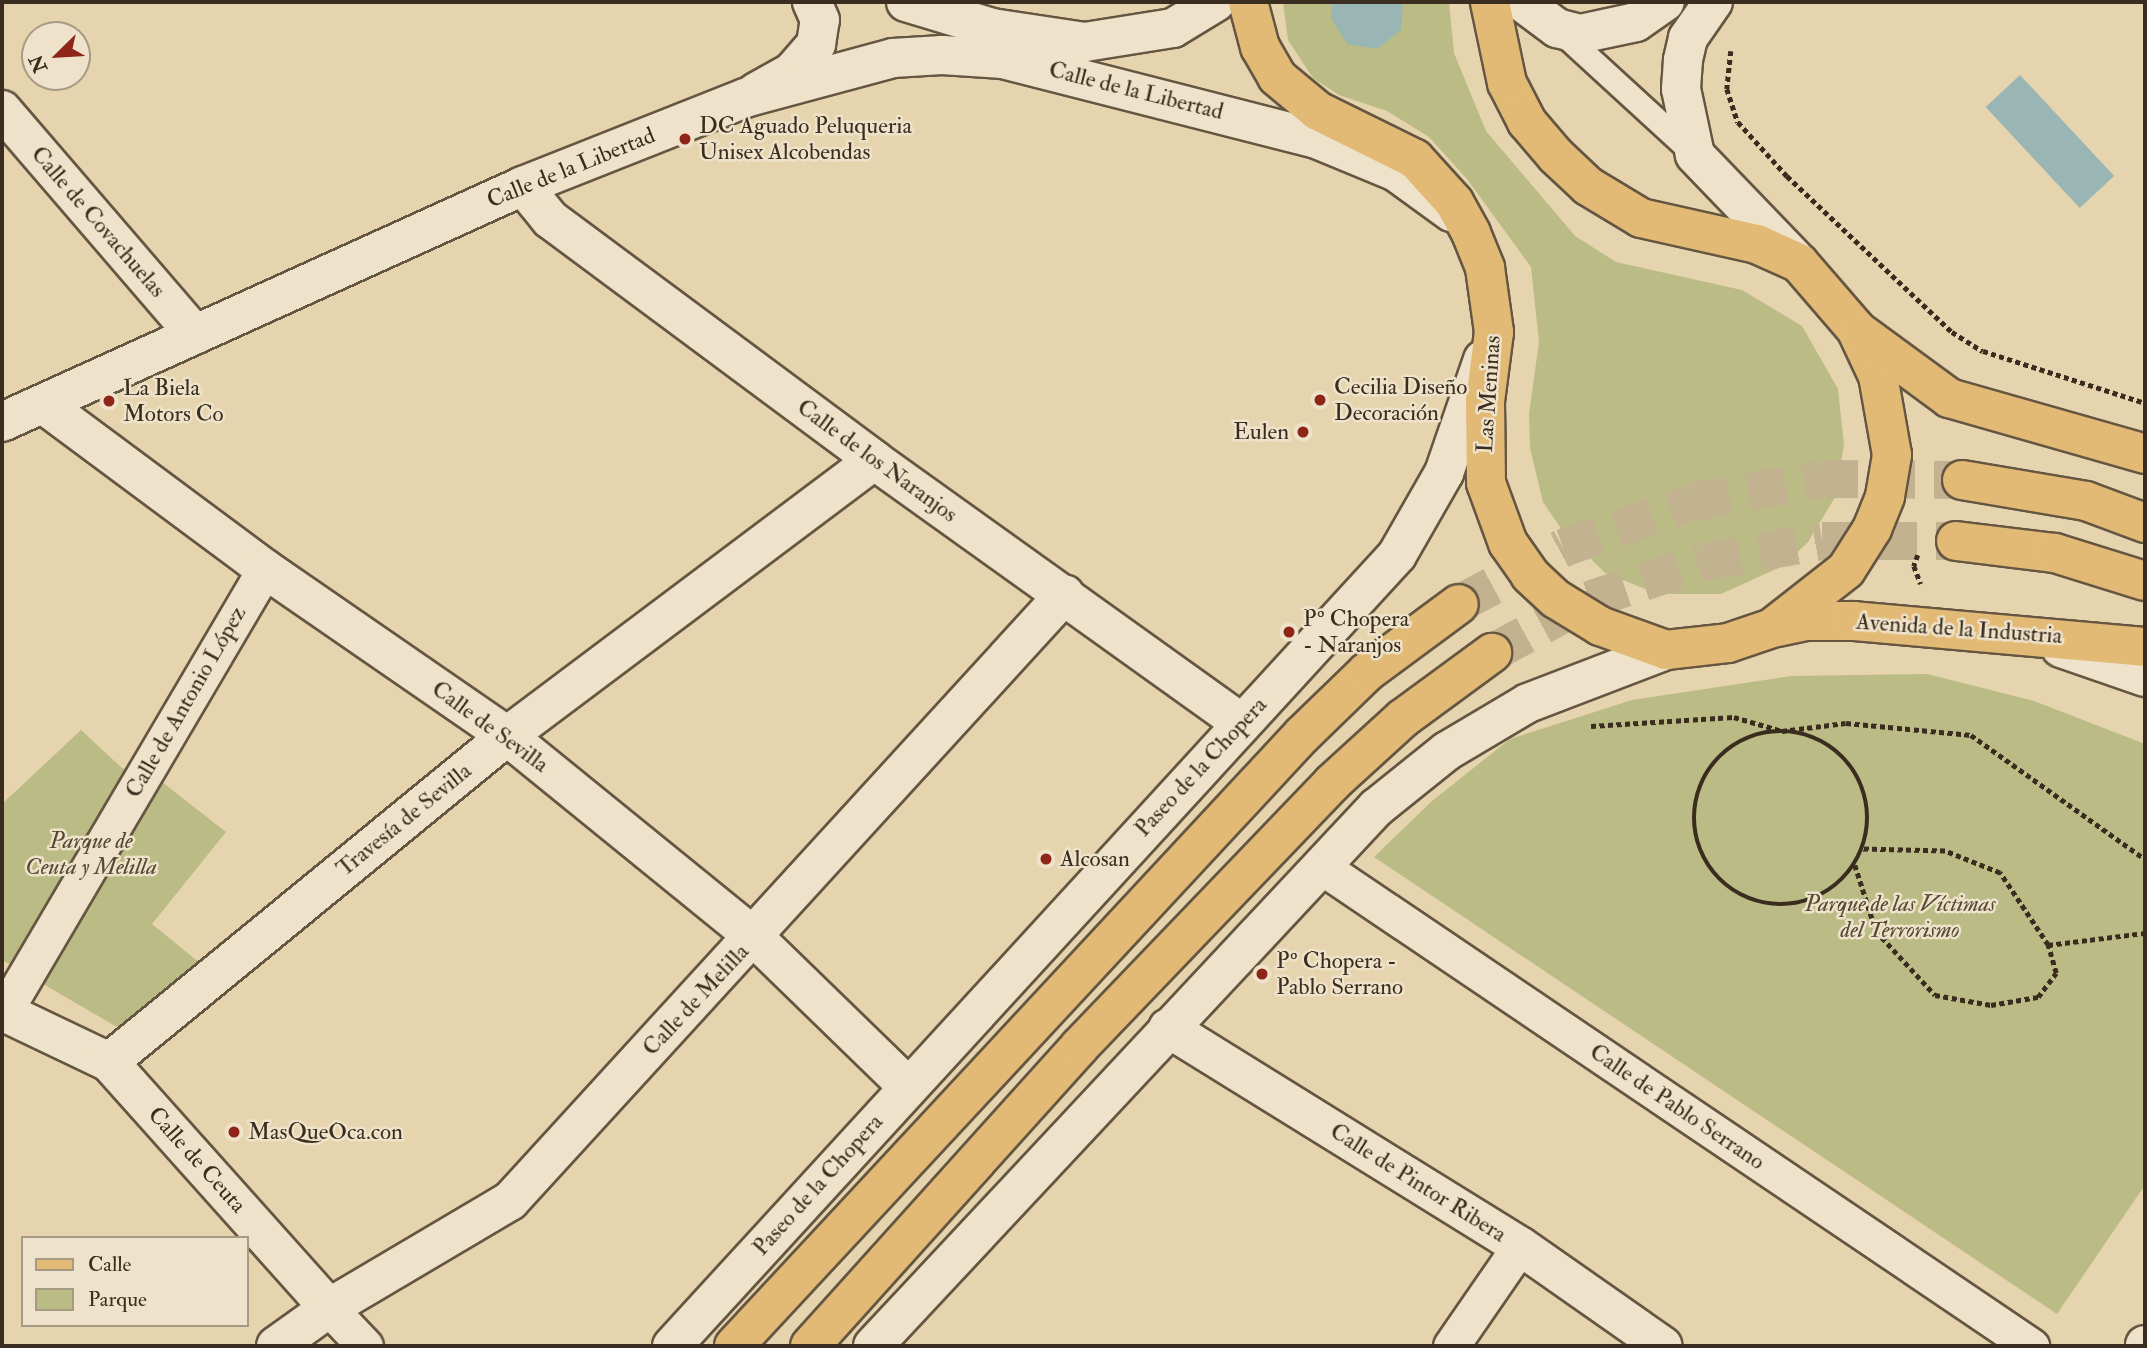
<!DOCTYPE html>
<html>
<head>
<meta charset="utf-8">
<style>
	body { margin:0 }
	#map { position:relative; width:2147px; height:1348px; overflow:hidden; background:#e5d4ad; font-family:"IM FELL Double Pica",serif }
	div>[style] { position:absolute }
	.green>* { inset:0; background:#bbbb85 }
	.water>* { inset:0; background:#99b6b4; transform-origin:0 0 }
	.motorway-tunnel>* { height:38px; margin-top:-19px; transform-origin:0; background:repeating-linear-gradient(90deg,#c3b290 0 38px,transparent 0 57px) }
	.path>* { height:4.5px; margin-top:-2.25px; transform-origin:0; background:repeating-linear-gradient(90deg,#3a2c1e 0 5px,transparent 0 8.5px) }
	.path>.ring { margin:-2.25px; padding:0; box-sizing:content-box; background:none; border:4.5px solid #3a2c1e; border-radius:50% }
	.roads { filter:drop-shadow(2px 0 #655642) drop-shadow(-2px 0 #655642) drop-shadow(0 2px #655642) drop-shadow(0 -2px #655642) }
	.service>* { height:23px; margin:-11.5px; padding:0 11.5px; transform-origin:11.5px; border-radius:11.5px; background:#eee3ca }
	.pedestrian>* { height:35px; margin:-17.5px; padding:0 17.5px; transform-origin:17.5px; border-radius:17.5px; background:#eee3ca }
	.minor>* { height:38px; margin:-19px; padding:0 19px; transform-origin:19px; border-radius:19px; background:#eee3ca }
	.tertiary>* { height:38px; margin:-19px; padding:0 19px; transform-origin:19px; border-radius:19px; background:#eee3ca }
	.secondary>* { height:38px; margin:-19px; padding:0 19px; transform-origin:19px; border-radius:19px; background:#eee3ca }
	.primary>* { height:38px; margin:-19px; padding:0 19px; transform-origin:19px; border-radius:19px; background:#e2ba76 }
	.motorway>* { height:38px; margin:-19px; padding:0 19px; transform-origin:19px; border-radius:19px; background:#e2ba76 }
	.dots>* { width:19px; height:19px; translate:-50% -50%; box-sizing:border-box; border:4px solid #eee3ca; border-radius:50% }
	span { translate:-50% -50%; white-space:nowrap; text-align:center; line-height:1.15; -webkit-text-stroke:5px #eee3ca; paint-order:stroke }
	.street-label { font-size:23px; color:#3a2c1e }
	.poi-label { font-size:23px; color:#3a2c1e }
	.left { translate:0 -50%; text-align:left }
	.right { translate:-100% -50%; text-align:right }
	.park-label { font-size:23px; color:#544933; font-style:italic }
	.frame { position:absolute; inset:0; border:4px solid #3a2c1e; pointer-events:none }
	.legend { position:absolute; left:21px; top:1236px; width:228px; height:91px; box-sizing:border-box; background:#eee3ca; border:2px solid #a69a85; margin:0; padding:9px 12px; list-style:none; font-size:21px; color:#3a2c1e }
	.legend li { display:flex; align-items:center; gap:14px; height:35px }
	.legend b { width:35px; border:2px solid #a69a85 }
	.north { position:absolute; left:21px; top:21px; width:70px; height:70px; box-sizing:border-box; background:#eee3ca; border:2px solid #a69a85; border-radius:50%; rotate:246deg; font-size:19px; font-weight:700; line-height:28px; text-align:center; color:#3a2c1e }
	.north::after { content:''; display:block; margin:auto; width:24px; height:32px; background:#8f2418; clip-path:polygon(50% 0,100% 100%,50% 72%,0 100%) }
</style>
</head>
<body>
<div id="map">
	<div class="green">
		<div style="clip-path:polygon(1283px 2px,1449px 2px,1454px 53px,1486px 131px,1575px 236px,1616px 262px,1742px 290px,1802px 326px,1838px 389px,1844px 445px,1834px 499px,1808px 542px,1783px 566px,1721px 594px,1658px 594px,1605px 573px,1562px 530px,1543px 502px,1530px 448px,1529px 414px,1539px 342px,1531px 267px,1467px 179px,1429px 137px,1387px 111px,1339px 95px,1313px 78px,1288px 40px)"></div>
		<div style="clip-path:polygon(1927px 674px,2034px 701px,2145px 744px,2145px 1185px,2057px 1314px,1374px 857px,1432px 801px,1510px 739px,1632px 700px,1791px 676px)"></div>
		<div style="clip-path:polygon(81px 730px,122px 768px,162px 782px,226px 832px,152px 924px,206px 968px,129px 1034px,2px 960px,2px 804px)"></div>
	</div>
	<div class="water">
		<div style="clip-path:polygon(1332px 2px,1403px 2px,1401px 30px,1377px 49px,1347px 44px,1331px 18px)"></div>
		<div style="left:2020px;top:75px;width:138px;height:47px;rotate:47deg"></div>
	</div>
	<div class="motorway-tunnel">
		<div style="left:1459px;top:604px;width:118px;rotate:-28.3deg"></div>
		<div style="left:1563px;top:548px;width:137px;rotate:-19.6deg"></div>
		<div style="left:1692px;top:502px;width:130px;rotate:-10.2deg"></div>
		<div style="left:1820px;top:479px;width:142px;rotate:0.4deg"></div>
		<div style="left:1492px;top:653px;width:111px;rotate:-28.7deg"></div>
		<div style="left:1589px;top:600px;width:120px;rotate:-18.4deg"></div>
		<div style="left:1703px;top:562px;width:121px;rotate:-10deg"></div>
		<div style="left:1822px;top:541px;width:134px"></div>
	</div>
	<div class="path">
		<div style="left:1731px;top:51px;width:38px;rotate:96deg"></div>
		<div style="left:1727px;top:89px;width:35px;rotate:72deg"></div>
		<div style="left:1738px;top:122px;width:73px;rotate:47.8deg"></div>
		<div style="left:1787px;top:176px;width:227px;rotate:43.4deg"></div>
		<div style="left:1952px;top:332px;width:36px;rotate:32deg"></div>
		<div style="left:1983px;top:351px;width:170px;rotate:17.8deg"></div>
		<div style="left:1918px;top:555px;width:12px;rotate:110deg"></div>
		<div style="left:1914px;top:566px;width:19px;rotate:69deg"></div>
		<div style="left:1591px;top:726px;width:143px;rotate:-3.6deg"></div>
		<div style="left:1734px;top:717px;width:50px;rotate:16.3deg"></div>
		<div style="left:1782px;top:731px;width:64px;rotate:-7.1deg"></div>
		<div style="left:1846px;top:723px;width:126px;rotate:5.5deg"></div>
		<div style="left:1971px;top:735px;width:214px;rotate:35.5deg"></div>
		<div class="ring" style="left:1694px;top:731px;width:169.5px;height:169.5px"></div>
		<div style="left:1855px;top:865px;width:69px;rotate:72.3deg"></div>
		<div style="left:1876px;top:931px;width:87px;rotate:47.3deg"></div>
		<div style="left:1935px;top:995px;width:57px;rotate:10.1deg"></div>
		<div style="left:1991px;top:1005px;width:48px;rotate:-9.7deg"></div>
		<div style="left:2038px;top:997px;width:30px;rotate:-53deg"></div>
		<div style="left:2056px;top:973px;width:29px;rotate:-106deg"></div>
		<div style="left:2048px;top:945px;width:87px;rotate:-123.7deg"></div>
		<div style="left:2000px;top:873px;width:59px;rotate:-158.2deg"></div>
		<div style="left:1945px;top:851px;width:83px;rotate:-178.6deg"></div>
		<div style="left:2048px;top:945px;width:98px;rotate:-7.1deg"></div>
	</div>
	<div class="roads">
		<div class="service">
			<div style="left:1561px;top:32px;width:182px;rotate:42.5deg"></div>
		</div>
		<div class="pedestrian">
			<div style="left:1322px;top:867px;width:856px;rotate:34.04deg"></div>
			<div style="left:4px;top:1012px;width:514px;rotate:-59.49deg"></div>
			<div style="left:329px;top:1308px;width:52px;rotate:46.5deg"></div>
			<div style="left:1451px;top:1346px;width:121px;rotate:-55.4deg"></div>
		</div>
		<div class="minor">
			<div style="left:906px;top:2px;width:90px;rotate:16.8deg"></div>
			<div style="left:992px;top:28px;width:94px;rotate:8.6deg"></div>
			<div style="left:1085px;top:42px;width:89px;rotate:-9deg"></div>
			<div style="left:1173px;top:28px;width:50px;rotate:-31.2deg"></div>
			<div style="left:1522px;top:2px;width:44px;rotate:36.6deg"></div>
			<div style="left:1557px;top:28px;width:24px;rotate:15deg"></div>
			<div style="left:1580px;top:34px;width:57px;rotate:-12.1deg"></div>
			<div style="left:1636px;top:22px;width:35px;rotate:-35deg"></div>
			<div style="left:1713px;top:2px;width:44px;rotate:124.8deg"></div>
			<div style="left:1688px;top:38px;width:23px;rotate:103deg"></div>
			<div style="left:1683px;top:60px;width:29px;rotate:94deg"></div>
			<div style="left:1681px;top:89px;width:67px;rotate:78deg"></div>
			<div style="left:1695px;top:155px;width:149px;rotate:46.1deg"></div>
			<div style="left:1003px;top:59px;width:321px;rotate:14.3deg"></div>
			<div style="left:1314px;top:138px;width:89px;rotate:22.5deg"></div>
			<div style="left:1396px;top:172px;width:68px;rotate:36deg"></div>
			<div style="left:756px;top:92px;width:41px;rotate:-29.1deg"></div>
			<div style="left:792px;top:72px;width:37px;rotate:-49deg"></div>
			<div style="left:816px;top:44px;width:24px;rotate:-81deg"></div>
			<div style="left:820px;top:20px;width:20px;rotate:-114deg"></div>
			<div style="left:2px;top:110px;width:296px;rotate:49.3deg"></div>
			<div style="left:523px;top:186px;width:43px;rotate:50.7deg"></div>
			<div style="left:550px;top:219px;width:404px;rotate:36.6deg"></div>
			<div style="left:874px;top:460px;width:452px;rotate:35.6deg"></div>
			<div style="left:43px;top:404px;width:277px;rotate:36.6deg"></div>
			<div style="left:265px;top:569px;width:294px;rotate:34.6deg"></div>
			<div style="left:507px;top:736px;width:318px;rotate:39.1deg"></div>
			<div style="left:754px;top:937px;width:215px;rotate:44.2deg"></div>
			<div style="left:2061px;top:648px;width:89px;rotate:19deg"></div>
			<div style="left:2px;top:1011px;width:119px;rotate:25.5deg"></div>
			<div style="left:109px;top:1062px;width:330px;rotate:48.2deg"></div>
			<div style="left:1168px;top:1028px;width:414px;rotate:31.8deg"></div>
			<div style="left:1520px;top:1246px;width:174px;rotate:35deg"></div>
			<div style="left:109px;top:1062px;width:514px;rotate:-39.32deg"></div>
			<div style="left:507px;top:736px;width:459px;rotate:-36.9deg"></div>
			<div style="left:276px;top:1346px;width:65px;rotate:-35.6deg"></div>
			<div style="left:329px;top:1308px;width:210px;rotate:-30.6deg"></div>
			<div style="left:510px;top:1201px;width:822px;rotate:-47.56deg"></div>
			<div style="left:2145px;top:1346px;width:1px;rotate:-90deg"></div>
		</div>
		<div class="tertiary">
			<div style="left:2px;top:422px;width:572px;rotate:-24.37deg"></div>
			<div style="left:523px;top:186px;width:239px;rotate:-21.6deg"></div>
			<div style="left:745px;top:98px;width:153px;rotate:-15.1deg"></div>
			<div style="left:893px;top:58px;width:49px;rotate:-3.5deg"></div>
			<div style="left:942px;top:55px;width:61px;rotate:3.8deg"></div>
		</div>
		<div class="secondary">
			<div style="left:672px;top:1346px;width:1073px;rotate:-47.49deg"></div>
			<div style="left:1397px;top:555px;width:95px;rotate:-60.2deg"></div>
			<div style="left:1444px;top:473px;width:120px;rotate:-71deg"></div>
			<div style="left:873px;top:1346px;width:737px;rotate:-46.93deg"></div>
			<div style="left:1376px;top:808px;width:91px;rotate:-38.8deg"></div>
			<div style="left:1447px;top:751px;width:94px;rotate:-30.7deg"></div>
			<div style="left:1528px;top:703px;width:148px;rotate:-21deg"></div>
		</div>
		<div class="primary">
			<div style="left:1248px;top:2px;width:47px;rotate:75.1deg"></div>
			<div style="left:1260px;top:47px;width:34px;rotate:60deg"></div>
			<div style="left:1277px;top:77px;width:53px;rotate:39.7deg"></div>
			<div style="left:1318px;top:111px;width:108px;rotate:26.3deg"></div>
			<div style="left:1415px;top:159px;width:58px;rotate:47.8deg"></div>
			<div style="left:1454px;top:202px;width:35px;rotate:61deg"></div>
			<div style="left:1471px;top:233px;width:38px;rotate:68deg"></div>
			<div style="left:1485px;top:268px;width:65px;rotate:82deg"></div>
			<div style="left:1494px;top:332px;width:70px;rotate:97.4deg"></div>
			<div style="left:1485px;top:401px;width:82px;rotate:89.3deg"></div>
			<div style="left:1486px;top:483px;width:64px;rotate:69.9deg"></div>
			<div style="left:1508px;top:543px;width:39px;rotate:55deg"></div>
			<div style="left:1530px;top:575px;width:35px;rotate:43deg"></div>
			<div style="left:1556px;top:599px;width:52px;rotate:31.5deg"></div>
			<div style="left:1600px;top:626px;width:70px;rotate:20deg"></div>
			<div style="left:1666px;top:650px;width:62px;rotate:-6.4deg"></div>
			<div style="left:1728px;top:643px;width:46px;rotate:-18.8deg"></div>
			<div style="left:1772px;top:628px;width:94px;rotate:-38.1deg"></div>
			<div style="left:1846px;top:570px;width:49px;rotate:-57.6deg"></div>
			<div style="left:1872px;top:529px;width:35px;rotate:-68deg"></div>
			<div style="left:1885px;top:496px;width:42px;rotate:-80.3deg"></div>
			<div style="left:1892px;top:455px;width:80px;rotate:-100deg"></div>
			<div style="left:1878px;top:376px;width:52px;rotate:-115.1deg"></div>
			<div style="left:1856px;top:329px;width:87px;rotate:-130.8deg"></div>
			<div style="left:1799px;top:263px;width:46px;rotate:-155.7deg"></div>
			<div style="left:1757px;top:244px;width:119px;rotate:-167.4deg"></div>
			<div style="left:1641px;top:218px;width:62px;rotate:-148.9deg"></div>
			<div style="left:1588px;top:186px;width:44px;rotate:-136.8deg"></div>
			<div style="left:1556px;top:156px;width:45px;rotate:-130.5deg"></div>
			<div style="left:1527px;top:122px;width:44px;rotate:-117.1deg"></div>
			<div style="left:1507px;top:83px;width:83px;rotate:-101.9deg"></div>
			<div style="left:1862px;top:334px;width:108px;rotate:36.3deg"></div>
			<div style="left:1949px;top:398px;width:204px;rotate:15.9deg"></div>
			<div style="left:1778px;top:627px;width:30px;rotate:-12deg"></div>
			<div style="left:1807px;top:621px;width:47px"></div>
			<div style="left:1854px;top:621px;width:292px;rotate:5.1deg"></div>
		</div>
		<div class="motorway">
			<div style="left:1962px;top:480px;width:126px;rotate:9.6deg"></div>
			<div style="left:2086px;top:501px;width:63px;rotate:20.4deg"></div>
			<div style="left:1956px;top:541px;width:100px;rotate:6.9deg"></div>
			<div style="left:2055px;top:553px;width:94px;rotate:17.3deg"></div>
			<div style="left:734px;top:1346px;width:834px;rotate:-47.09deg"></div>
			<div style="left:1302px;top:735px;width:91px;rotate:-44.1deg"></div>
			<div style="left:1367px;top:672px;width:114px;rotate:-36.5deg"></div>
			<div style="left:810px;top:1346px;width:404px;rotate:-48deg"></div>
			<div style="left:1080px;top:1046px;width:364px;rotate:-46.2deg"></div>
			<div style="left:1332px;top:783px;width:95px;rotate:-42.4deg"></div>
			<div style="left:1402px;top:719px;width:112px;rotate:-36.3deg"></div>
		</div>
	</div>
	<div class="dots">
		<div style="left:685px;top:139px;background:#8f2418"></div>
		<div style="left:1320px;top:400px;background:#8f2418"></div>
		<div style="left:109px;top:401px;background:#8f2418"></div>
		<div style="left:1303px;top:432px;background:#8f2418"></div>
		<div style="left:1289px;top:632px;background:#8f2418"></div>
		<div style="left:1046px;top:859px;background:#8f2418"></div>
		<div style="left:1262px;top:974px;background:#8f2418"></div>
		<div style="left:234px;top:1132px;background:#8f2418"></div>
	</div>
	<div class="street-label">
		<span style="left:1136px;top:91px;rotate:14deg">Calle de la Libertad</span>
		<span style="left:571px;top:168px;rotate:-22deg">Calle de la Libertad</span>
		<span style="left:98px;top:222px;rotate:49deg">Calle de Covachuelas</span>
		<span style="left:1489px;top:394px;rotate:-86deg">Las Meninas</span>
		<span style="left:877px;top:461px;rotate:36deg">Calle de los Naranjos</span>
		<span style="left:1959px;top:629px;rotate:4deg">Avenida de la Industria</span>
		<span style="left:186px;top:702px;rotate:-60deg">Calle de Antonio López</span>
		<span style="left:490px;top:727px;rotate:36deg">Calle de Sevilla</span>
		<span style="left:1201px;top:767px;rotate:-47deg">Paseo de la Chopera</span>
		<span style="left:404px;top:820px;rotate:-39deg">Travesía de Sevilla</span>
		<span style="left:696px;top:1000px;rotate:-47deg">Calle de Melilla</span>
		<span style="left:1677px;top:1107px;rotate:34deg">Calle de Pablo Serrano</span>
		<span style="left:197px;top:1160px;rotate:48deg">Calle de Ceuta</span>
		<span style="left:1418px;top:1183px;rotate:32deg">Calle de Pintor Ribera</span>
		<span style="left:818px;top:1185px;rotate:-48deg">Paseo de la Chopera</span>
	</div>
	<div class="poi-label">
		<span class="left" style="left:699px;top:139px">DC Aguado Peluqueria<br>Unisex Alcobendas</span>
		<span class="left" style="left:1334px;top:400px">Cecilia Diseño<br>Decoración</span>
		<span class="left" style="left:123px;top:401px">La Biela<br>Motors Co</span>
		<span class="right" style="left:1289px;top:432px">Eulen</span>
		<span class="left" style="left:1303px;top:632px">Pº Chopera<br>- Naranjos</span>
		<span class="left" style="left:1060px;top:859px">Alcosan</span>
		<span class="left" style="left:1276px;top:974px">Pº Chopera -<br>Pablo Serrano</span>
		<span class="left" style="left:248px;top:1132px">MasQueOca.con</span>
	</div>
	<div class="park-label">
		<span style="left:91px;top:854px">Parque de<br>Ceuta y Melilla</span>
		<span style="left:1900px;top:917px">Parque de las Víctimas<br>del Terrorismo</span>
	</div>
	<div class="frame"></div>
	<ul class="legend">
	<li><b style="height:9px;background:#e2ba76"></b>Calle</li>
	<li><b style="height:19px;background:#bbbb85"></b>Parque</li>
	</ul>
	<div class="north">N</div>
</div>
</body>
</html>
